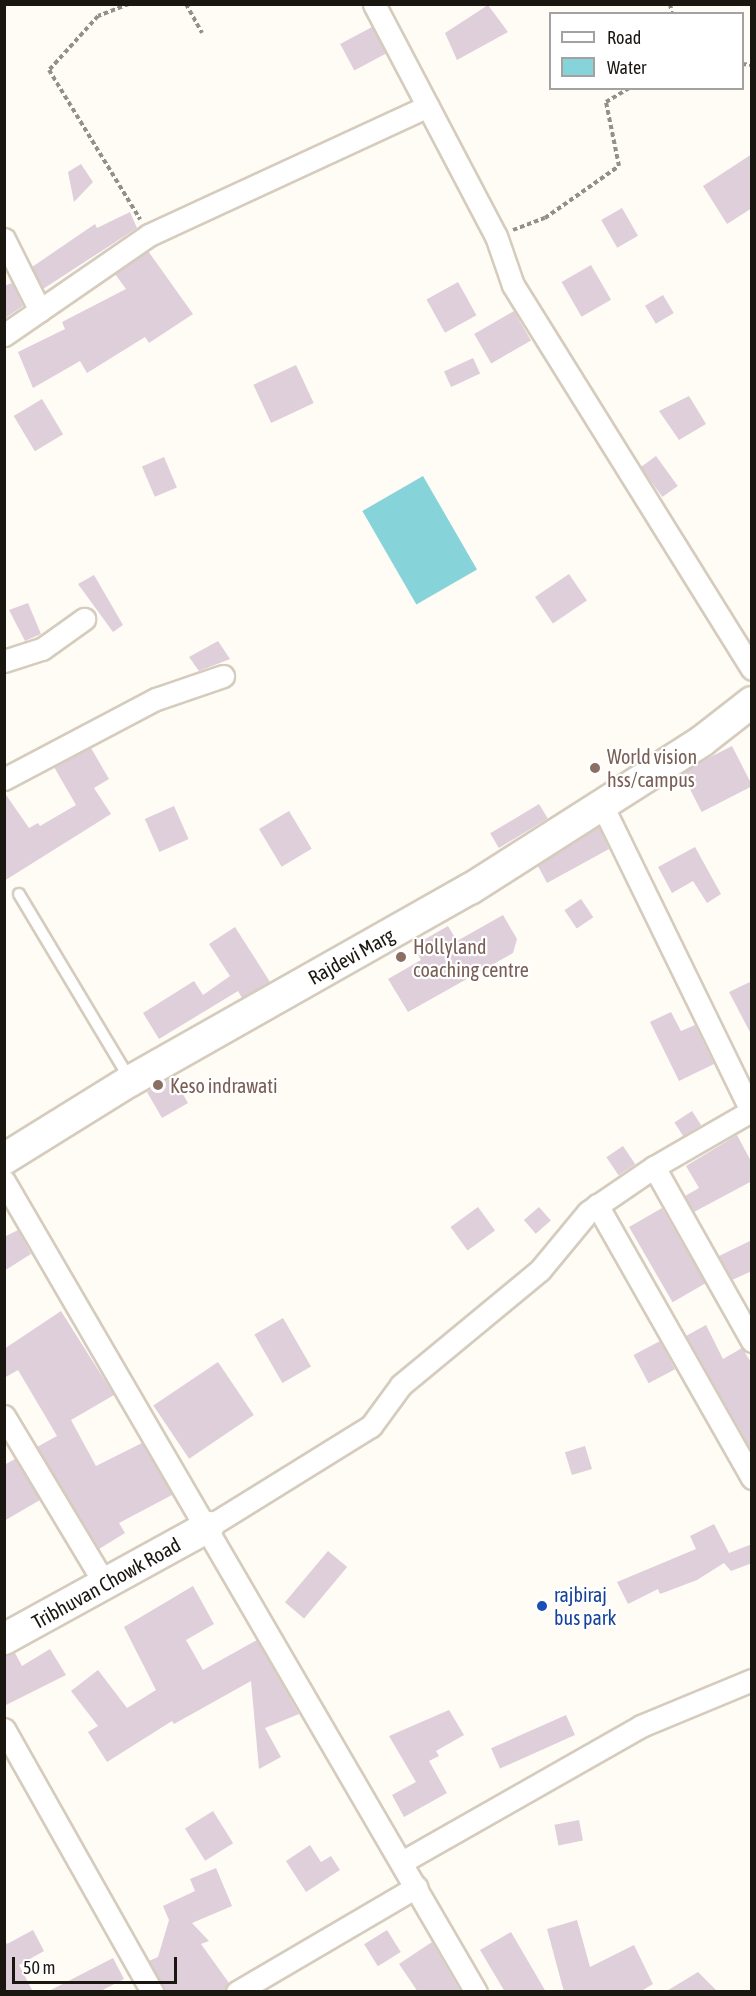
<!DOCTYPE html>
<html>
<head>
<meta charset="utf-8">
<style>
	body { margin:0 }
	#map { position:relative; width:756px; height:1996px; overflow:hidden; background:#fffbf5; font-family:"Asap Condensed",sans-serif }
	div>[style] { position:absolute }
	.water>* { inset:0; background:#86d3d9; transform-origin:0 0 }
	.building>* { inset:0; background:#dfcfda; transform-origin:0 0 }
	.path>* { height:4px; margin-top:-2px; transform-origin:0; background:repeating-linear-gradient(90deg,#938f89 0 4.5px,transparent 0 7.5px) }
	.roads { filter:drop-shadow(2px 0 #d5ccbd) drop-shadow(-2px 0 #d5ccbd) drop-shadow(0 2px #d5ccbd) drop-shadow(0 -2px #d5ccbd) }
	.service>* { height:10px; margin:-5px; padding:0 5px; transform-origin:5px; border-radius:5px; background:#fff }
	.minor>* { height:21px; margin:-10.5px; padding:0 10.5px; transform-origin:10.5px; border-radius:10.5px; background:#fff }
	.secondary>* { height:30px; margin:-15px; padding:0 15px; transform-origin:15px; border-radius:15px; background:#fff }
	.dots>* { width:16px; height:16px; translate:-50% -50%; box-sizing:border-box; border:3px solid #fff; border-radius:50% }
	span { translate:-50% -50%; white-space:nowrap; text-align:center; line-height:1.15; -webkit-text-stroke:4.5px #fff; paint-order:stroke }
	.education-label { font-size:20px; color:#785e54 }
	.left { translate:0 -50%; text-align:left }
	.street-label { font-size:20px; color:#1a1711 }
	.transit-label { font-size:20px; color:#164399 }
	.frame { position:absolute; inset:0; border:6px solid #1a1711; pointer-events:none }
	.legend { position:absolute; left:549px; top:12px; width:195px; height:78px; box-sizing:border-box; background:#fff; border:2px solid #a3a2a0; margin:0; padding:8px 10px; list-style:none; font-size:18px; color:#1a1711 }
	.legend li { display:flex; align-items:center; gap:12px; height:30px }
	.legend b { width:30px; border:2px solid #a3a2a0 }
	.scale { position:absolute; left:12px; top:1957px; width:165px; height:27px; box-sizing:border-box; border:3px solid #1a1711; border-top:0; padding-left:8px; font-size:18px; line-height:21px; white-space:nowrap; color:#1a1711; -webkit-text-stroke:4px #fff; paint-order:stroke }
</style>
</head>
<body>
<div id="map">
	<div class="water">
		<div style="left:423px;top:476px;width:108px;height:70px;rotate:60deg"></div>
	</div>
	<div class="building">
		<div style="clip-path:polygon(488px 5px,508px 32px,457px 60px,445px 33px)"></div>
		<div style="left:372px;top:27px;width:30px;height:36px;rotate:62deg"></div>
		<div style="clip-path:polygon(752px 154px,752px 208px,727px 224px,703px 186px)"></div>
		<div style="clip-path:polygon(81px 164px,93px 182px,74px 202px,68px 172px)"></div>
		<div style="left:622px;top:208px;width:32px;height:24px;rotate:60deg"></div>
		<div style="clip-path:polygon(130px 212px,137px 228px,43px 289px,32px 267px,95px 224px,97px 228px)"></div>
		<div style="clip-path:polygon(148px 251px,193px 314px,149px 343px,145px 337px,87px 373px,80px 361px,33px 388px,18px 352px,65px 329px,62px 322px,126px 289px,115px 274px)"></div>
		<div style="left:591px;top:265px;width:40px;height:34px;rotate:60deg"></div>
		<div style="left:458px;top:282px;width:38px;height:36px;rotate:61deg"></div>
		<div style="clip-path:polygon(12px 283px,23px 306px,4px 319px,4px 286px)"></div>
		<div style="left:663px;top:295px;width:21px;height:21px;rotate:59deg"></div>
		<div style="left:514px;top:311px;width:34px;height:46px;rotate:60deg"></div>
		<div style="left:473px;top:358px;width:17px;height:32px;rotate:65deg"></div>
		<div style="left:296px;top:365px;width:42px;height:47px;rotate:65deg"></div>
		<div style="clip-path:polygon(689px 396px,706px 424px,679px 440px,659px 411px)"></div>
		<div style="left:42px;top:399px;width:41px;height:33px;rotate:59deg"></div>
		<div style="left:656px;top:456px;width:37px;height:19px;rotate:54deg"></div>
		<div style="left:164px;top:457px;width:33px;height:24px;rotate:67deg"></div>
		<div style="left:569px;top:574px;width:32px;height:41px;rotate:56deg"></div>
		<div style="clip-path:polygon(94px 575px,123px 625px,113px 632px,78px 584px)"></div>
		<div style="clip-path:polygon(28px 603px,41px 634px,25px 641px,9px 610px)"></div>
		<div style="clip-path:polygon(218px 641px,230px 659px,199px 671px,189px 657px)"></div>
		<div style="left:732px;top:746px;width:45px;height:57px;rotate:63deg"></div>
		<div style="clip-path:polygon(91px 748px,109px 779px,94px 788px,111px 814px,4px 881px,4px 792px,29px 828px,38px 823px,40px 826px,76px 805px,54px 767px)"></div>
		<div style="left:539px;top:804px;width:17px;height:57px;rotate:59deg"></div>
		<div style="left:174px;top:806px;width:36px;height:32px;rotate:66deg"></div>
		<div style="left:289px;top:811px;width:44px;height:35px;rotate:59deg"></div>
		<div style="clip-path:polygon(599px 827px,609px 849px,547px 883px,538px 866px)"></div>
		<div style="clip-path:polygon(695px 847px,721px 894px,707px 903px,693px 881px,672px 893px,658px 867px)"></div>
		<div style="left:581px;top:899px;width:22px;height:20px;rotate:56deg"></div>
		<div style="clip-path:polygon(503px 915px,517px 939px,513px 953px,408px 1012px,388px 979px,421px 960px,413px 946px,448px 926px,457px 941px)"></div>
		<div style="clip-path:polygon(235px 927px,270px 982px,242px 998px,238px 991px,159px 1039px,143px 1013px,194px 981px,203px 995px,230px 976px,209px 944px)"></div>
		<div style="clip-path:polygon(752px 981px,752px 1036px,729px 992px)"></div>
		<div style="clip-path:polygon(671px 1012px,681px 1031px,695px 1025px,714px 1064px,679px 1081px,650px 1022px)"></div>
		<div style="left:173px;top:1077px;width:30px;height:30px;rotate:60deg"></div>
		<div style="left:692px;top:1111px;width:17px;height:21px;rotate:57deg"></div>
		<div style="clip-path:polygon(737px 1135px,752px 1163px,752px 1181px,694px 1212px,685px 1196px,699px 1188px,686px 1166px)"></div>
		<div style="left:623px;top:1146px;width:22px;height:20px;rotate:56deg"></div>
		<div style="left:478px;top:1207px;width:29px;height:34px;rotate:54deg"></div>
		<div style="left:539px;top:1207px;width:18px;height:20px;rotate:49deg"></div>
		<div style="left:662px;top:1208px;width:87px;height:38px;rotate:60deg"></div>
		<div style="clip-path:polygon(18px 1230px,31px 1254px,4px 1271px,4px 1237px)"></div>
		<div style="clip-path:polygon(752px 1240px,752px 1271px,732px 1280px,719px 1256px)"></div>
		<div style="clip-path:polygon(61px 1311px,114px 1395px,71px 1420px,96px 1466px,142px 1443px,172px 1495px,119px 1523px,125px 1533px,99px 1549px,37px 1447px,57px 1436px,18px 1370px,4px 1378px,4px 1349px)"></div>
		<div style="left:283px;top:1318px;width:56px;height:33px;rotate:60deg"></div>
		<div style="clip-path:polygon(706px 1325px,723px 1359px,742px 1348px,752px 1364px,752px 1451px,686px 1336px)"></div>
		<div style="left:660px;top:1341px;width:32px;height:30px;rotate:62deg"></div>
		<div style="left:218px;top:1362px;width:64px;height:78px;rotate:56deg"></div>
		<div style="left:585px;top:1446px;width:24px;height:21px;rotate:73deg"></div>
		<div style="clip-path:polygon(15px 1459px,40px 1500px,4px 1521px,4px 1465px)"></div>
		<div style="clip-path:polygon(714px 1524px,729px 1553px,752px 1544px,752px 1563px,731px 1571px,724px 1563px,697px 1580px,660px 1594px,658px 1589px,628px 1604px,617px 1582px,696px 1549px,690px 1536px)"></div>
		<div style="left:328px;top:1551px;width:25px;height:67px;rotate:40deg"></div>
		<div style="clip-path:polygon(193px 1586px,214px 1624px,186px 1640px,203px 1670px,257px 1640px,299px 1714px,265px 1728px,281px 1757px,259px 1769px,251px 1681px,174px 1724px,172px 1721px,107px 1762px,88px 1732px,98px 1726px,71px 1691px,98px 1670px,127px 1708px,156px 1690px,124px 1627px)"></div>
		<div style="clip-path:polygon(50px 1649px,66px 1675px,4px 1706px,4px 1656px,15px 1653px,22px 1666px)"></div>
		<div style="clip-path:polygon(449px 1710px,464px 1735px,436px 1751px,439px 1756px,429px 1761px,447px 1793px,404px 1817px,392px 1795px,416px 1782px,389px 1736px)"></div>
		<div style="left:566px;top:1715px;width:22px;height:82px;rotate:66deg"></div>
		<div style="left:213px;top:1811px;width:38px;height:33px;rotate:58deg"></div>
		<div style="left:579px;top:1820px;width:21px;height:25px;rotate:79deg"></div>
		<div style="clip-path:polygon(310px 1845px,321px 1862px,331px 1856px,340px 1870px,306px 1892px,286px 1861px)"></div>
		<div style="clip-path:polygon(216px 1868px,232px 1906px,192px 1923px,209px 1941px,201px 1944px,229px 1983px,224px 1992px,165px 1992px,149px 1961px,158px 1957px,169px 1920px,163px 1906px,195px 1891px,190px 1879px)"></div>
		<div style="clip-path:polygon(577px 1920px,590px 1967px,634px 1945px,653px 1984px,640px 1992px,564px 1992px,547px 1929px)"></div>
		<div style="clip-path:polygon(33px 1930px,44px 1951px,19px 1965px,33px 1992px,4px 1992px,4px 1939px,7px 1944px)"></div>
		<div style="left:387px;top:1930px;width:26px;height:27px;rotate:58deg"></div>
		<div style="clip-path:polygon(511px 1932px,546px 1992px,505px 1992px,480px 1950px)"></div>
		<div style="clip-path:polygon(432px 1942px,461px 1992px,418px 1992px,399px 1964px)"></div>
		<div style="clip-path:polygon(113px 1958px,124px 1979px,99px 1992px,47px 1992px)"></div>
		<div style="clip-path:polygon(698px 1972px,718px 1992px,665px 1992px)"></div>
	</div>
	<div class="path">
		<div style="left:129px;top:4px;width:33px;rotate:159deg"></div>
		<div style="left:98px;top:16px;width:73px;rotate:132.2deg"></div>
		<div style="left:49px;top:70px;width:175px;rotate:58.6deg"></div>
		<div style="left:186px;top:4px;width:33px;rotate:61deg"></div>
		<div style="left:670px;top:4px;width:10px;rotate:79deg"></div>
		<div style="left:742px;top:64px;width:10px;rotate:6deg"></div>
		<div style="left:513px;top:230px;width:34px;rotate:-21deg"></div>
		<div style="left:545px;top:218px;width:90px;rotate:-35.1deg"></div>
		<div style="left:619px;top:166px;width:65px;rotate:-101.5deg"></div>
		<div style="left:606px;top:102px;width:27px;rotate:-31deg"></div>
	</div>
	<div class="roads">
		<div class="service">
			<div style="left:19px;top:894px;width:214px;rotate:59.1deg"></div>
		</div>
		<div class="minor">
			<div style="left:374px;top:4px;width:262px;rotate:62.3deg"></div>
			<div style="left:496px;top:236px;width:52px;rotate:70.9deg"></div>
			<div style="left:513px;top:285px;width:452px;rotate:58.1deg"></div>
			<div style="left:4px;top:239px;width:80px;rotate:63.4deg"></div>
			<div style="left:4px;top:335px;width:176px;rotate:-34.6deg"></div>
			<div style="left:149px;top:235px;width:307px;rotate:-24.8deg"></div>
			<div style="left:4px;top:661px;width:40px;rotate:-18deg"></div>
			<div style="left:42px;top:649px;width:52px;rotate:-35.5deg"></div>
			<div style="left:4px;top:779px;width:172px;rotate:-27.8deg"></div>
			<div style="left:156px;top:699px;width:71px;rotate:-18.9deg"></div>
			<div style="left:603px;top:807px;width:340px;rotate:64deg"></div>
			<div style="left:654px;top:1167px;width:200px;rotate:60.6deg"></div>
			<div style="left:4px;top:1181px;width:938px;rotate:59.8deg"></div>
			<div style="left:597px;top:1205px;width:314px;rotate:60.4deg"></div>
			<div style="left:4px;top:1416px;width:196px;rotate:59deg"></div>
			<div style="left:208px;top:1527px;width:192px;rotate:-31.8deg"></div>
			<div style="left:371px;top:1426px;width:51px;rotate:-53.8deg"></div>
			<div style="left:401px;top:1385px;width:180px;rotate:-39.6deg"></div>
			<div style="left:540px;top:1270px;width:75px;rotate:-50.4deg"></div>
			<div style="left:588px;top:1212px;width:80px;rotate:-34.3deg"></div>
			<div style="left:654px;top:1167px;width:112px;rotate:-30deg"></div>
			<div style="left:4px;top:1729px;width:302px;rotate:60.6deg"></div>
			<div style="left:402px;top:1862px;width:275px;rotate:-29.6deg"></div>
			<div style="left:641px;top:1726px;width:120px;rotate:-22.5deg"></div>
			<div style="left:237px;top:1992px;width:208px;rotate:-30.4deg"></div>
		</div>
		<div class="secondary">
			<div style="left:4px;top:1159px;width:148px;rotate:-31.8deg"></div>
			<div style="left:130px;top:1081px;width:390px;rotate:-29.5deg"></div>
			<div style="left:470px;top:889px;width:275px;rotate:-32.5deg"></div>
			<div style="left:702px;top:741px;width:63px;rotate:-38deg"></div>
			<div style="left:4px;top:1639px;width:233px;rotate:-28.8deg"></div>
		</div>
	</div>
	<div class="dots">
		<div style="left:595px;top:768px;background:#8d6e63"></div>
		<div style="left:401px;top:957px;background:#8d6e63"></div>
		<div style="left:158px;top:1085px;background:#8d6e63"></div>
		<div style="left:542px;top:1606px;background:#1a4fb4"></div>
	</div>
	<div class="education-label">
		<span class="left" style="left:607px;top:768px">World vision<br>hss/campus</span>
		<span class="left" style="left:413px;top:958px">Hollyland<br>coaching centre</span>
		<span class="left" style="left:170px;top:1085px">Keso indrawati</span>
	</div>
	<div class="street-label">
		<span style="left:351px;top:956px;rotate:-29deg">Rajdevi Marg</span>
		<span style="left:106px;top:1583px;rotate:-29deg">Tribhuvan Chowk Road</span>
	</div>
	<div class="transit-label">
		<span class="left" style="left:554px;top:1606px">rajbiraj<br>bus park</span>
	</div>
	<div class="frame"></div>
	<ul class="legend">
	<li><b style="height:8px;background:#fff"></b>Road</li>
	<li><b style="height:16px;background:#86d3d9"></b>Water</li>
	</ul>
	<div class="scale">50 m</div>
</div>
</body>
</html>
